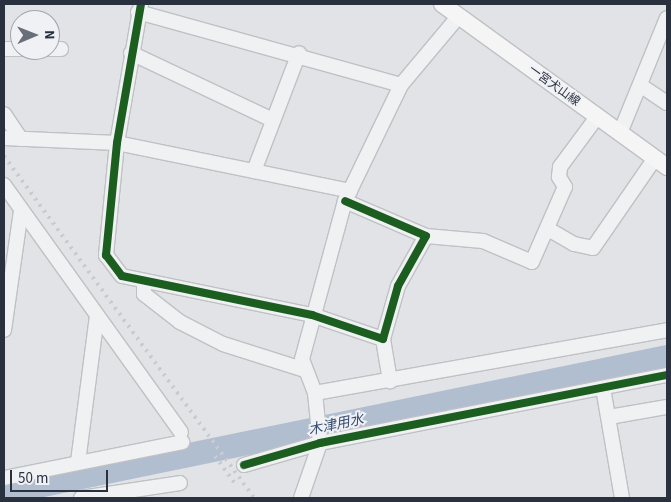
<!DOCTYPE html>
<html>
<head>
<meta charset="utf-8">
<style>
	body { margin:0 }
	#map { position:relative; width:671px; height:502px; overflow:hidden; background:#e1e3e6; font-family:"Source Sans 3","Noto Sans JP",sans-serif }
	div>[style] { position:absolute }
	.river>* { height:24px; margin:-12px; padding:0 12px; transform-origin:12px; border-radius:12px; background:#b1bed0 }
	.roads { filter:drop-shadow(1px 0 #bfc1c4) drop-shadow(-1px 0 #bfc1c4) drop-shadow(0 1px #bfc1c4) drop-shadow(0 -1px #bfc1c4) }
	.minor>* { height:14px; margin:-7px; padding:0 7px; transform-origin:7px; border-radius:7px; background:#f0f1f3 }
	.major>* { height:16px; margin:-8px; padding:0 8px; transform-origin:8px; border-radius:8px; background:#f5f5f6 }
	.rail>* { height:4px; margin-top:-2px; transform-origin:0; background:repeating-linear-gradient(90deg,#cacbce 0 2.5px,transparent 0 7.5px) }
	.cycleway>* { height:8px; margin:-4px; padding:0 4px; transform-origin:4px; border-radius:4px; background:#1b5e20 }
	span { translate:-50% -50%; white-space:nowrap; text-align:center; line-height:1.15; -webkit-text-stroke:4px #eff1f5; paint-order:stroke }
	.street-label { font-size:12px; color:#29303e }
	.water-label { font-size:14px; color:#354c70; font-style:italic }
	.frame { position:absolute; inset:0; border:5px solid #29303e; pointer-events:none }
	.north { position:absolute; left:10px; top:10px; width:50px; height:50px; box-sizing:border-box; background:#eff1f5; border:1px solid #a0a4ac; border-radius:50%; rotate:89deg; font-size:14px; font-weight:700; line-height:20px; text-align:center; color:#29303e }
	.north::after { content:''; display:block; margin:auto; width:18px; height:22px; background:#696f79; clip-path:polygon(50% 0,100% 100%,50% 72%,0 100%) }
	.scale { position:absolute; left:10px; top:470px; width:98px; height:22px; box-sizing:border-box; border:2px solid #29303e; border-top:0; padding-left:6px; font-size:15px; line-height:18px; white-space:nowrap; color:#29303e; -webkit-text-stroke:4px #eff1f5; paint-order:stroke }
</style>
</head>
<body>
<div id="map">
	<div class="river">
		<div style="left:4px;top:493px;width:677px;rotate:-11.59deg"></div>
	</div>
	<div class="roads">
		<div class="minor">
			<div style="left:141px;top:4px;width:141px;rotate:99.8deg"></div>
			<div style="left:117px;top:143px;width:113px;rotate:95.6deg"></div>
			<div style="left:106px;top:255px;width:26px;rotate:53deg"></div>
			<div style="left:122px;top:276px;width:194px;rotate:11.6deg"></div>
			<div style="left:312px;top:315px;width:75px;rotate:18.7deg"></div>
			<div style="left:383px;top:339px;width:55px;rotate:-74.2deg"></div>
			<div style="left:398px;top:286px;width:57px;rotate:-60.8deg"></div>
			<div style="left:426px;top:236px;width:88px;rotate:-156.6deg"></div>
			<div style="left:138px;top:12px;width:273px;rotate:15.5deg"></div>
			<div style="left:4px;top:49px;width:16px"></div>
			<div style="left:50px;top:49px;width:11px"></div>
			<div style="left:131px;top:53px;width:157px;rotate:25.3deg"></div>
			<div style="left:640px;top:85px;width:32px;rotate:34deg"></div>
			<div style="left:4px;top:114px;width:30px;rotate:56deg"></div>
			<div style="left:620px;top:133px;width:124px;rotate:-67.8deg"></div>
			<div style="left:4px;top:138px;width:113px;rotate:2.5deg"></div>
			<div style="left:117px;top:143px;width:238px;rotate:11.6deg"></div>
			<div style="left:254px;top:171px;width:126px;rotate:-69.1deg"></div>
			<div style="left:4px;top:185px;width:304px;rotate:54.4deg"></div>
			<div style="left:548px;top:229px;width:30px;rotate:30deg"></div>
			<div style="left:574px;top:244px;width:19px;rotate:12deg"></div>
			<div style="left:593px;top:248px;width:109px;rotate:-55.4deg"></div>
			<div style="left:426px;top:236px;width:57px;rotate:5deg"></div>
			<div style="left:483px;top:241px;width:53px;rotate:23.2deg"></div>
			<div style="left:532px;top:262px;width:82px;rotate:-66.3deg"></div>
			<div style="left:565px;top:187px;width:12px;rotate:-121deg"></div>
			<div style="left:559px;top:177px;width:10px;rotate:-84deg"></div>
			<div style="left:560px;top:167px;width:62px;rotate:-53.5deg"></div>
			<div style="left:144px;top:281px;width:13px;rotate:90deg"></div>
			<div style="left:144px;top:294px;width:46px;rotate:37.9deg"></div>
			<div style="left:180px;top:322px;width:48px;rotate:27.1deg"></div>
			<div style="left:223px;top:344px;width:86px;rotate:17.6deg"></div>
			<div style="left:4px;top:330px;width:120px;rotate:-81.9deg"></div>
			<div style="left:383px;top:339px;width:43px;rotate:80.5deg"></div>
			<div style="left:603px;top:388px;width:112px;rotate:80.2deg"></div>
			<div style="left:315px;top:393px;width:358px;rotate:-10.1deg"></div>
			<div style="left:609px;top:417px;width:59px;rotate:-9.8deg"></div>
			<div style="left:78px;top:462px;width:147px;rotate:-82.6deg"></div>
			<div style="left:244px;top:465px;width:79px;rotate:-16.1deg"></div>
			<div style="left:320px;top:443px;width:354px;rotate:-11.1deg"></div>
			<div style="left:4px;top:478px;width:182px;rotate:-11.4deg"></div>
			<div style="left:81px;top:498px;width:100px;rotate:-8.6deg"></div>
			<div style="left:301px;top:498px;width:58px;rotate:-70.9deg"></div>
			<div style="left:320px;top:443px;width:50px;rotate:-95.7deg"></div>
			<div style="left:315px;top:393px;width:36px;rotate:-111deg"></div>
			<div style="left:302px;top:359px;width:164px;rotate:-74.8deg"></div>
			<div style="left:345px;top:201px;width:129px;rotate:-64.2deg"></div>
			<div style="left:401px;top:85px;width:89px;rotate:-50deg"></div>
		</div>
		<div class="major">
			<div style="left:442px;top:4px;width:278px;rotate:35.9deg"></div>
		</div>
	</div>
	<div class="rail">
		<div style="left:4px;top:156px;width:424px;rotate:53.8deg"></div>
		<div style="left:215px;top:456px;width:34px;rotate:54deg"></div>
	</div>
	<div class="cycleway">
		<div style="left:141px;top:4px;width:141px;rotate:99.8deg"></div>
		<div style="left:117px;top:143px;width:113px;rotate:95.6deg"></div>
		<div style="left:106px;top:255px;width:26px;rotate:53deg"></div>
		<div style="left:122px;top:276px;width:194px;rotate:11.6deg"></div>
		<div style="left:312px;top:315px;width:75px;rotate:18.7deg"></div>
		<div style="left:383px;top:339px;width:55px;rotate:-74.2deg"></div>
		<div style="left:398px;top:286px;width:57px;rotate:-60.8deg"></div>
		<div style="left:426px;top:236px;width:88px;rotate:-156.6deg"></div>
		<div style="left:244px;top:465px;width:79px;rotate:-16.1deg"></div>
		<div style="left:320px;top:443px;width:354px;rotate:-11.1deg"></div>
	</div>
	<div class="street-label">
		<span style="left:554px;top:86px;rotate:36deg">一宮犬山線</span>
	</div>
	<div class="water-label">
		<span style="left:336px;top:425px;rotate:-12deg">木津用水</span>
	</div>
	<div class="frame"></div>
	<div class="north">N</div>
	<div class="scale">50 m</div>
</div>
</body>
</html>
